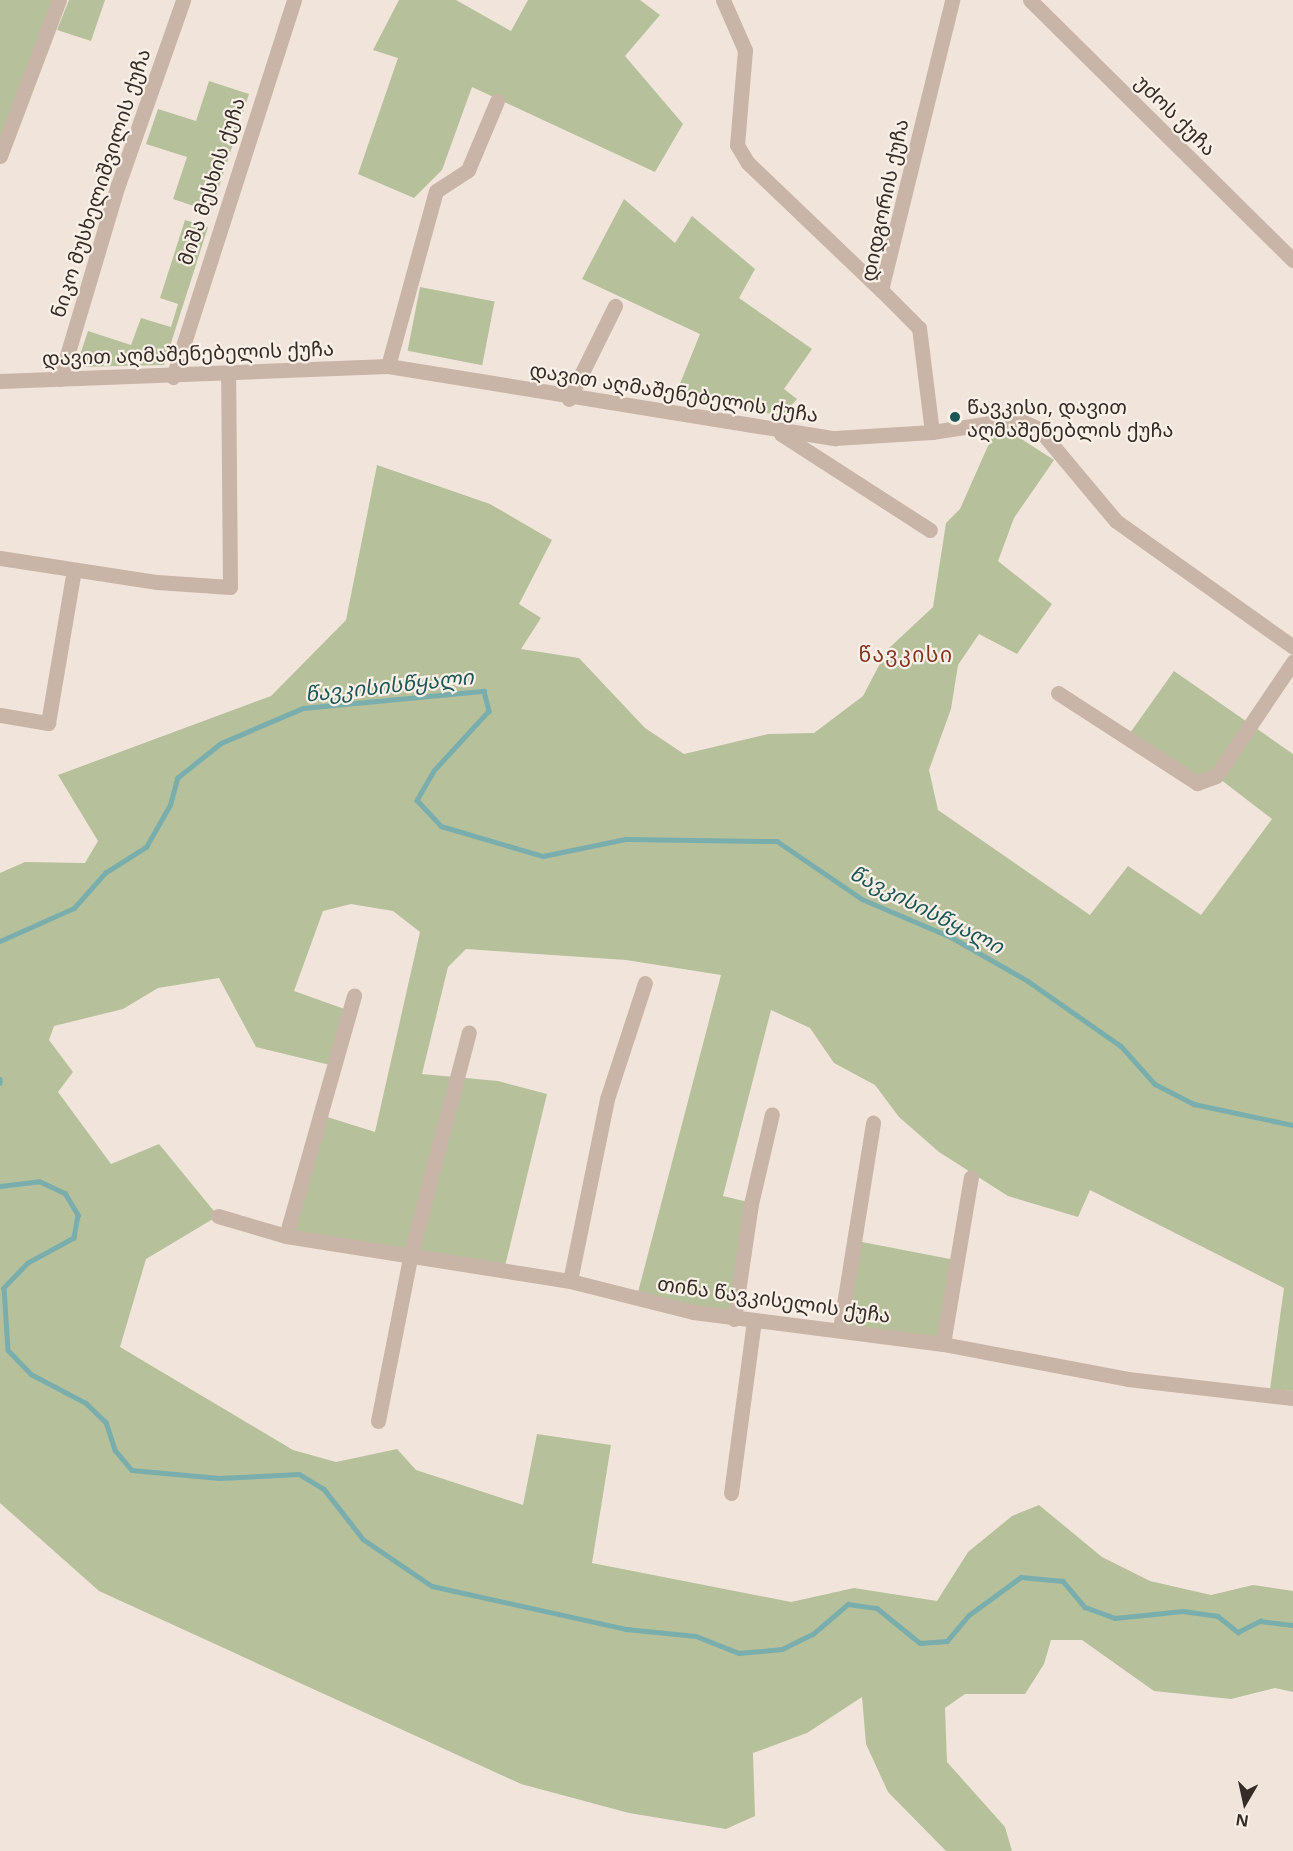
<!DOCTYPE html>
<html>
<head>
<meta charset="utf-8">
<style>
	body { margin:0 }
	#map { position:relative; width:1293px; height:1851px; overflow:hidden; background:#f1e5db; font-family:"Noto Sans","Noto Sans Georgian",sans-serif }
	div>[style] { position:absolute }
	.green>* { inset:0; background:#b6c09b; transform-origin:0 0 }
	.stream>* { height:4.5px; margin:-2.25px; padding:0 2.25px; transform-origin:2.25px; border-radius:2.25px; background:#7aaead }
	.minor>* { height:15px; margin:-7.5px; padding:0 7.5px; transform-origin:7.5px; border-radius:7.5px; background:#c9b5a7 }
	.dots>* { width:16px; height:16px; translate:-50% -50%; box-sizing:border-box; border:3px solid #f9f0e7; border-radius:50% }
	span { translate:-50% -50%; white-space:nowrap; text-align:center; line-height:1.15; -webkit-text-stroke:4.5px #f9f0e7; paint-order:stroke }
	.street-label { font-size:20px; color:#352b27 }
	.poi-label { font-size:20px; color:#352b27 }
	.left { translate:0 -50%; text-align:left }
	.neighbourhood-label { font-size:21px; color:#833422; letter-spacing:1.5px }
	.water-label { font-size:21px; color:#1d5656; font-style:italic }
	.north { position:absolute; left:1215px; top:1773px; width:60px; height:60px; -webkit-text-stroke:4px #f9f0e7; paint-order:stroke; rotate:189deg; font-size:16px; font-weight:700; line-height:24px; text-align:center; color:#352b27 }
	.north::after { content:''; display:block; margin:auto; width:21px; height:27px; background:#352b27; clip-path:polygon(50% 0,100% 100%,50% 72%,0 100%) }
</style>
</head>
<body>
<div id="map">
	<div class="green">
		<div style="clip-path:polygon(0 0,55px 0,0 146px)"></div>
		<div style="clip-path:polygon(69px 0,105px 0,91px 41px,57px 30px)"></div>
		<div style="clip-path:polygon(399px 0,456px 0,511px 31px,528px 0,640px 0,660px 15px,625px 56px,683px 124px,655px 172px,472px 87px,442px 170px,414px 198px,358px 174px,398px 58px,373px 50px)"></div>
		<div style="clip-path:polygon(209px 81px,249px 94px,211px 212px,173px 199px,187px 157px,146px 144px,158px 109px,196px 121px)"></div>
		<div style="clip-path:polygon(624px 199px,675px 243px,692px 216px,755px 269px,739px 298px,812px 349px,784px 389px,797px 399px,782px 416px,675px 396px,700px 334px,582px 279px)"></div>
		<div style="clip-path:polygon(185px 220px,208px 227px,164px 365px,76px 367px,88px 331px,131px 345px,141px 318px,171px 327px,178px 304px,160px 298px)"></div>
		<div style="left:420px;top:287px;width:76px;height:65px;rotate:11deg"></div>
		<div style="clip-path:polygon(1006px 429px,1054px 460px,1014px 518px,998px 561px,1052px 604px,1017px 654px,979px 634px,958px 665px,951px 709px,929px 770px,938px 810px,1090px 915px,1128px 866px,1201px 915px,1272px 819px,1216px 776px,1197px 783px,1125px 740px,1174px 671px,1293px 754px,1293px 1391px,1270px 1389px,1284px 1288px,1090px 1190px,1078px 1217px,1008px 1196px,939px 1152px,899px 1117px,875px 1085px,834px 1063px,810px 1028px,771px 1010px,723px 1196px,748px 1202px,732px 1313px,637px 1296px,721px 975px,626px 960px,466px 949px,448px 967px,422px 1074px,498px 1081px,547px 1094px,504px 1270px,286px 1236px,321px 1115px,375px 1132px,420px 932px,393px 911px,351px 904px,323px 911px,294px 991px,350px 1011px,334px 1066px,256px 1047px,219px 978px,158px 988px,123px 1009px,54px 1026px,49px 1040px,73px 1072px,58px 1092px,111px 1164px,159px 1144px,218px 1216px,146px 1259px,120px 1347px,293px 1450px,336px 1462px,397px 1449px,416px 1470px,523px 1505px,537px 1434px,611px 1445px,592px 1563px,791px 1602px,854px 1588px,937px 1601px,968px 1552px,1012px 1516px,1039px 1505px,1102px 1557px,1150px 1581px,1211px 1595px,1253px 1585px,1293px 1591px,1293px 1692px,1275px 1688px,1231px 1699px,1154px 1691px,1082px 1640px,1051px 1640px,1044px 1664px,1025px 1694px,965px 1694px,945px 1708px,947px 1762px,1005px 1827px,1012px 1851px,946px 1851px,888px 1792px,866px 1744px,862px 1697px,807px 1733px,753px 1753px,755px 1816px,726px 1829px,629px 1813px,521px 1784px,99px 1591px,0 1503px,0 873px,25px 862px,85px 863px,98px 841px,58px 775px,271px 696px,346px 620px,377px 465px,490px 504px,552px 540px,519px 604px,541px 618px,521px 649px,579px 658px,645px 728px,684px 754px,768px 734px,814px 733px,863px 696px,887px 650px,933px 607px,946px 523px,960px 509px,995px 430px)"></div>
		<div style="left:857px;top:1241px;width:100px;height:84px;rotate:11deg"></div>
	</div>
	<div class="stream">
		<div style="left:0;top:941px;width:81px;rotate:-24deg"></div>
		<div style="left:74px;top:908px;width:47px;rotate:-48.5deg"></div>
		<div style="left:105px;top:873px;width:49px;rotate:-32.4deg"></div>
		<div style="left:146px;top:847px;width:48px;rotate:-60.3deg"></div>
		<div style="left:170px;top:805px;width:28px;rotate:-75deg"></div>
		<div style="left:177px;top:778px;width:56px;rotate:-38.5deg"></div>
		<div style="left:221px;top:743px;width:89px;rotate:-23.1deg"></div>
		<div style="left:303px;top:708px;width:182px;rotate:-5.4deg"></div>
		<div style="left:484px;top:691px;width:21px;rotate:76deg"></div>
		<div style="left:489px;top:711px;width:81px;rotate:132.5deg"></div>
		<div style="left:434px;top:771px;width:34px;rotate:120deg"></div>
		<div style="left:417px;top:800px;width:35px;rotate:47deg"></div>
		<div style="left:441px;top:826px;width:106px;rotate:16.4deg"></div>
		<div style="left:543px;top:856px;width:85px;rotate:-11.6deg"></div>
		<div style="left:626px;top:839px;width:151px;rotate:0.8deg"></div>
		<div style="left:777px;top:841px;width:103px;rotate:34.3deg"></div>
		<div style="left:862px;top:899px;width:97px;rotate:23.1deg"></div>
		<div style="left:951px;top:937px;width:89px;rotate:29.7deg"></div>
		<div style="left:1028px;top:981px;width:113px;rotate:35deg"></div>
		<div style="left:1121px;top:1046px;width:51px;rotate:48.2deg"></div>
		<div style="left:1155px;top:1084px;width:44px;rotate:27.1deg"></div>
		<div style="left:1194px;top:1104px;width:101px;rotate:12deg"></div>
		<div style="left:0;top:1079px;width:4px;rotate:90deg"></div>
		<div style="left:0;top:1186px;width:39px;rotate:-7deg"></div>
		<div style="left:39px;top:1181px;width:29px;rotate:25deg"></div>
		<div style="left:65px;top:1193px;width:26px;rotate:59deg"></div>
		<div style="left:78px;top:1215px;width:23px;rotate:100deg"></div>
		<div style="left:74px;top:1238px;width:52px;rotate:151.5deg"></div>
		<div style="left:28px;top:1263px;width:35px;rotate:134deg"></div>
		<div style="left:4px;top:1288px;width:62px;rotate:86.3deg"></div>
		<div style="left:8px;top:1350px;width:33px;rotate:46deg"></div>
		<div style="left:31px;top:1374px;width:62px;rotate:27.8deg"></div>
		<div style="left:86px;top:1403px;width:28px;rotate:44deg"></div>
		<div style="left:106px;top:1422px;width:29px;rotate:72deg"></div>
		<div style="left:115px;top:1450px;width:26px;rotate:50deg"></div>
		<div style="left:132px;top:1470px;width:87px;rotate:5.3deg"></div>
		<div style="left:219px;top:1478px;width:80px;rotate:-2.9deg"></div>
		<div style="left:299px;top:1474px;width:29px;rotate:31deg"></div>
		<div style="left:324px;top:1489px;width:63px;rotate:52deg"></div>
		<div style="left:363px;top:1539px;width:83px;rotate:34.3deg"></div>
		<div style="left:432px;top:1586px;width:199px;rotate:12.5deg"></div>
		<div style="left:626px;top:1629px;width:70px;rotate:5.7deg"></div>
		<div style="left:696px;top:1636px;width:46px;rotate:21.6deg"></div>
		<div style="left:739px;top:1653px;width:43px;rotate:-5.3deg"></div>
		<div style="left:782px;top:1649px;width:34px;rotate:-26deg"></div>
		<div style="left:813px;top:1634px;width:46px;rotate:-40.6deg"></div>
		<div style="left:848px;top:1604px;width:29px;rotate:8deg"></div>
		<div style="left:877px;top:1608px;width:55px;rotate:39.1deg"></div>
		<div style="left:920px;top:1643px;width:27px;rotate:-4deg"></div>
		<div style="left:947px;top:1641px;width:34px;rotate:-50deg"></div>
		<div style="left:969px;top:1615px;width:64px;rotate:-36.2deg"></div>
		<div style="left:1021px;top:1577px;width:42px;rotate:5.4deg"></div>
		<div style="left:1063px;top:1581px;width:34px;rotate:50deg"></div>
		<div style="left:1085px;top:1607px;width:32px;rotate:20deg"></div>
		<div style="left:1115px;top:1618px;width:68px;rotate:-5.9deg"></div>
		<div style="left:1183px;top:1611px;width:35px;rotate:8deg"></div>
		<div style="left:1218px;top:1616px;width:26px;rotate:39deg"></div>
		<div style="left:1238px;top:1632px;width:25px;rotate:-27deg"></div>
		<div style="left:1260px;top:1621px;width:33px;rotate:7deg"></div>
	</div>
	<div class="minor">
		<div style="left:723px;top:0;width:55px;rotate:66.3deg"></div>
		<div style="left:745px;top:50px;width:95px;rotate:94.8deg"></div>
		<div style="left:737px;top:145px;width:21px;rotate:59deg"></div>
		<div style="left:748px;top:163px;width:184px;rotate:43.7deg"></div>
		<div style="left:1030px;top:0;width:370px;rotate:44.7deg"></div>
		<div style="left:0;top:156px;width:167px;rotate:-69.3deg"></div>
		<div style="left:388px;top:366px;width:181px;rotate:-74.7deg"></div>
		<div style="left:436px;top:191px;width:38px;rotate:-33deg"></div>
		<div style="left:468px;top:170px;width:75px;rotate:-67.2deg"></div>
		<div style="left:173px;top:377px;width:396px;rotate:-72.2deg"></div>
		<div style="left:60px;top:379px;width:202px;rotate:-73.4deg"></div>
		<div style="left:118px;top:185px;width:196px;rotate:-70.6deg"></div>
		<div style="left:0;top:381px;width:388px;rotate:-2.2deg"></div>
		<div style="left:388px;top:366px;width:453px;rotate:9.2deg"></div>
		<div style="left:835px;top:438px;width:97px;rotate:-3.5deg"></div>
		<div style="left:932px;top:432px;width:86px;rotate:-8.7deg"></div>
		<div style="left:1017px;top:419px;width:24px;rotate:24deg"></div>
		<div style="left:1039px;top:429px;width:120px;rotate:50.1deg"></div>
		<div style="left:1116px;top:521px;width:217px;rotate:35.4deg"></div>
		<div style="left:569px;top:399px;width:104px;rotate:-63.7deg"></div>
		<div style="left:932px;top:432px;width:105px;rotate:-97.1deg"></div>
		<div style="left:919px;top:328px;width:54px;rotate:-135deg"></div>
		<div style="left:881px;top:290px;width:299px;rotate:-76.2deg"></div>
		<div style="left:781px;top:434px;width:177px;rotate:32.8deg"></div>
		<div style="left:0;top:558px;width:159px;rotate:8.7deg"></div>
		<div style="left:157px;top:582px;width:73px;rotate:3.9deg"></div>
		<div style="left:230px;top:587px;width:213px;rotate:-90.5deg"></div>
		<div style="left:1058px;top:693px;width:166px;rotate:32.9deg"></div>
		<div style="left:1197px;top:783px;width:20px;rotate:-20deg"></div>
		<div style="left:1216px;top:776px;width:138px;rotate:-56deg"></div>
		<div style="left:0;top:715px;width:49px;rotate:9.5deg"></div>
		<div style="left:48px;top:723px;width:155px;rotate:-80.4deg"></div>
		<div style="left:218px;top:1216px;width:71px;rotate:16.4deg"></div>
		<div style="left:286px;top:1236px;width:288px;rotate:9deg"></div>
		<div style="left:570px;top:1281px;width:127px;rotate:14.1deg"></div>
		<div style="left:693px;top:1312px;width:252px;rotate:7.3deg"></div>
		<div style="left:943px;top:1344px;width:188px;rotate:10.7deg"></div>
		<div style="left:1128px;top:1379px;width:166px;rotate:6.6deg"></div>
		<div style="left:286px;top:1236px;width:250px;rotate:-74.2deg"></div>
		<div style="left:570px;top:1281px;width:186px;rotate:-78.5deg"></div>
		<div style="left:607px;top:1099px;width:122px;rotate:-71.9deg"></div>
		<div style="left:734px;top:1319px;width:116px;rotate:-81.6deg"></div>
		<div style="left:751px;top:1204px;width:92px;rotate:-76.9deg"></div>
		<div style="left:840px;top:1329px;width:209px;rotate:-80.9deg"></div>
		<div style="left:943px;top:1344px;width:169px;rotate:-80.5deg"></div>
		<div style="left:378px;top:1421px;width:171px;rotate:-78.9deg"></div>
		<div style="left:411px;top:1253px;width:228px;rotate:-75.3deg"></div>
		<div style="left:731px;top:1493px;width:174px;rotate:-82.4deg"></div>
	</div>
	<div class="dots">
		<div style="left:955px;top:417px;background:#1d5656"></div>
	</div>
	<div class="street-label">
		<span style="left:1176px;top:115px;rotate:45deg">უძოს ქუჩა</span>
		<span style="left:211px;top:181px;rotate:-72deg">მიშა მესხის ქუჩა</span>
		<span style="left:100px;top:183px;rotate:-72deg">ნიკო მუსხელიშვილის ქუჩა</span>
		<span style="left:884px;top:200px;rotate:-78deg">დიდგორის ქუჩა</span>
		<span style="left:188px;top:353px;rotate:-2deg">დავით აღმაშენებელის ქუჩა</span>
		<span style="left:674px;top:392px;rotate:9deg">დავით აღმაშენებელის ქუჩა</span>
		<span style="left:774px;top:1299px;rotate:8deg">თინა წავკისელის ქუჩა</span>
	</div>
	<div class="poi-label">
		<span class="left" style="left:967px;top:418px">წავკისი, დავით<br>აღმაშენებლის ქუჩა</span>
	</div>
	<div class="neighbourhood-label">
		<span style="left:906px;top:654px">წავკისი</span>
	</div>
	<div class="water-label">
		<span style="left:389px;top:685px;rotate:-6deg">წავკისისწყალი</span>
		<span style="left:927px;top:909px;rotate:27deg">წავკისისწყალი</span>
	</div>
	<div class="north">N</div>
</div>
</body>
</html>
